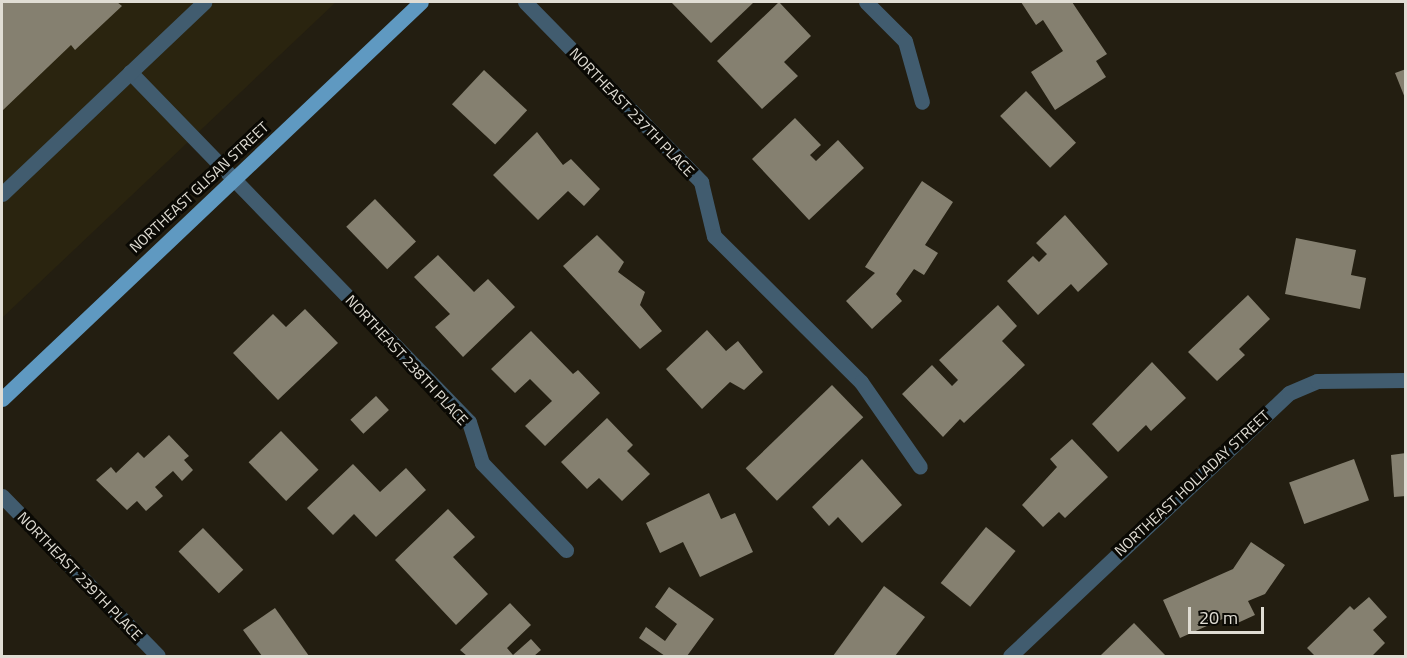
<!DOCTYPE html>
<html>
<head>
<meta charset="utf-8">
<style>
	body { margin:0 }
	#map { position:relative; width:1407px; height:658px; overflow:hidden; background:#231e11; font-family:"Titillium Web",sans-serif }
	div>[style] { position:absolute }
	.built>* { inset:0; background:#2a240f }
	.building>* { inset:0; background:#858070; transform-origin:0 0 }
	.minor>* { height:15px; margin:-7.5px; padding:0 7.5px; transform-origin:7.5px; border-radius:7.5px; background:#415c6f }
	.major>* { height:15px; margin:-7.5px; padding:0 7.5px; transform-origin:7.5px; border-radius:7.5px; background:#5f99c1 }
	span { translate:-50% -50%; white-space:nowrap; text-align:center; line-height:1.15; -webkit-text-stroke:6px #0a0904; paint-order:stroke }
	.street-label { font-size:15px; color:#e0ddd4 }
	.frame { position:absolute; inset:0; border:3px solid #e0ddd4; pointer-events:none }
	.scale { position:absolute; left:1188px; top:607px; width:76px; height:27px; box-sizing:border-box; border:3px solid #e0ddd4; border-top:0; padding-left:8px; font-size:18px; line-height:21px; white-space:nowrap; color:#e0ddd4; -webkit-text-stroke:4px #0a0904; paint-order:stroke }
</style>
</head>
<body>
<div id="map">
	<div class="built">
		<div style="clip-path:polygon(2px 2px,336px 2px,2px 318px)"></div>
	</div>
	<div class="building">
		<div style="clip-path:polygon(2px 2px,117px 2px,122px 6px,75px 50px,71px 45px,2px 111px)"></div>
		<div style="clip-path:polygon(671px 2px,754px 2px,711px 43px)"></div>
		<div style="clip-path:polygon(779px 2px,811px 36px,784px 62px,798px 76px,762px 109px,717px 61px)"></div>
		<div style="clip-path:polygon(1021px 2px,1072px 2px,1107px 54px,1096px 61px,1106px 77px,1055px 110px,1031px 72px,1063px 51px,1043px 20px,1036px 25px)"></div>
		<div style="clip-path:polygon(1406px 69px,1406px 98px,1405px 98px,1395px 73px)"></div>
		<div style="left:484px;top:70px;width:59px;height:47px;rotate:43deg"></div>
		<div style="left:1026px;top:91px;width:72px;height:36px;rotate:46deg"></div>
		<div style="clip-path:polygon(795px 118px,821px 145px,810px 155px,816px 161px,838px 140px,864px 168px,809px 220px,752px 159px)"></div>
		<div style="clip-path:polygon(537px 132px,563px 165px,571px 159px,600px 189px,584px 206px,568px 191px,538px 220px,493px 175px)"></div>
		<div style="clip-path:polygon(922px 181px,953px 202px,925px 245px,938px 253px,924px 275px,914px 269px,896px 294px,902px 301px,872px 329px,846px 301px,875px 273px,865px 267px)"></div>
		<div style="left:375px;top:199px;width:59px;height:40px;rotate:46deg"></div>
		<div style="clip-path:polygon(1065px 215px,1108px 264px,1078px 292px,1071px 284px,1038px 315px,1007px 281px,1033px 256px,1039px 262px,1047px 254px,1036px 243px)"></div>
		<div style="clip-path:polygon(597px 235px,624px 262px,618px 272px,645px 292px,640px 305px,662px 331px,640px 349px,563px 266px)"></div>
		<div style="clip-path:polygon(1296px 238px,1356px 250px,1351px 275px,1366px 278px,1360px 309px,1285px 294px)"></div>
		<div style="clip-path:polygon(438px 255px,474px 292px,488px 279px,515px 307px,463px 357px,435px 327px,450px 314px,414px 277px)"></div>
		<div style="clip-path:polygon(1248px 295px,1270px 319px,1239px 349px,1245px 355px,1217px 381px,1188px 352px)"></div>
		<div style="clip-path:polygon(998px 305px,1017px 326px,1002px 341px,1025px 365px,964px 423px,960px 419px,943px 437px,902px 394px,932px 365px,952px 386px,958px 380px,939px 360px)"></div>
		<div style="clip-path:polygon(305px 309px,338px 343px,278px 400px,233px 353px,273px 314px,286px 327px)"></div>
		<div style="clip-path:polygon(707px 330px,726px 351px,738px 341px,763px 372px,744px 390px,730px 382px,702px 409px,666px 369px)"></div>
		<div style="clip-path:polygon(531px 331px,573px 374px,578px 370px,600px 393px,545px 446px,525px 426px,552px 401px,530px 379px,515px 393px,491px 369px)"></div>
		<div style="clip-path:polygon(1152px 362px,1186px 398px,1151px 431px,1146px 425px,1118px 452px,1092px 424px)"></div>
		<div style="left:832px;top:385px;width:45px;height:120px;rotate:46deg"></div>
		<div style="left:376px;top:396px;width:19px;height:35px;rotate:47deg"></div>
		<div style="clip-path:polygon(607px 418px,633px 445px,627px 451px,650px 474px,622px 501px,599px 478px,587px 489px,561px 462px)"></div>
		<div style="left:281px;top:431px;width:54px;height:45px;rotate:46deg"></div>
		<div style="clip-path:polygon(169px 435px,189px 456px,184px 460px,193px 470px,182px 481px,173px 471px,155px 487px,163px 496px,146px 511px,137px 501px,127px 510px,96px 480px,111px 467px,116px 473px,138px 452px,144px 458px)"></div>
		<div style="clip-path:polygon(1072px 439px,1108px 477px,1065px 518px,1059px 512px,1043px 527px,1022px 505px,1057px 467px,1050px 459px)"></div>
		<div style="clip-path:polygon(1406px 453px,1406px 496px,1394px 497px,1391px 455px)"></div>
		<div style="clip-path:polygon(862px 459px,902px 505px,862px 543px,838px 517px,829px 526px,812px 507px)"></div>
		<div style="left:1354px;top:459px;width:44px;height:69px;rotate:70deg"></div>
		<div style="clip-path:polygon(353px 464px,380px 492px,406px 468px,426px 490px,376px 537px,354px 514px,333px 535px,307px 508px)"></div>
		<div style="clip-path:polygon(709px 493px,721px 519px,735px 513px,753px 552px,700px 577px,683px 542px,660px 553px,646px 523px)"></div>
		<div style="clip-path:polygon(448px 509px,475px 537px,453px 557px,488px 594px,456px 625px,395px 560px)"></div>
		<div style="left:986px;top:527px;width:38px;height:72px;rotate:39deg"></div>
		<div style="left:203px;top:528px;width:58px;height:34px;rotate:46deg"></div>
		<div style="clip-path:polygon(1251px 542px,1285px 565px,1265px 594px,1248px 601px,1255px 615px,1231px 626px,1227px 617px,1180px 638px,1163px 600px,1233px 569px)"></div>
		<div style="clip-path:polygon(884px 586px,925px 617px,895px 656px,833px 656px)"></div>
		<div style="clip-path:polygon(669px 587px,714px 619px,687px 656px,665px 656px,639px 638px,646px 627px,665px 641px,677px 624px,655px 607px)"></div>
		<div style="clip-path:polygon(1369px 597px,1387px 617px,1373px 630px,1385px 643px,1372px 656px,1315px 656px,1307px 648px,1350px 606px,1354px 610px)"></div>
		<div style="clip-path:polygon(510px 603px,531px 625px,507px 648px,513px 655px,531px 639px,541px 650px,534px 656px,467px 656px,460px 650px)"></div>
		<div style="clip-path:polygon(275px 608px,309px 656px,262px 656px,243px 630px)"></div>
		<div style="clip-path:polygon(1134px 623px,1166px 656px,1100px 656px)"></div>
	</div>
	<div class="minor">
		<div style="left:525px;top:2px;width:252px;rotate:45.6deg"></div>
		<div style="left:701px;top:182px;width:56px;rotate:76.5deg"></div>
		<div style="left:714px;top:236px;width:207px;rotate:44.8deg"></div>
		<div style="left:861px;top:382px;width:103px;rotate:55.2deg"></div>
		<div style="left:866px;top:2px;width:55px;rotate:45deg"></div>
		<div style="left:905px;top:41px;width:63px;rotate:74.4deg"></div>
		<div style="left:130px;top:72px;width:487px;rotate:45.9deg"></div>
		<div style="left:469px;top:422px;width:43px;rotate:72.4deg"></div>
		<div style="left:482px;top:463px;width:121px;rotate:46deg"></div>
		<div style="left:2px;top:194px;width:279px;rotate:-43.5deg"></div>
		<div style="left:2px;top:496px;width:223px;rotate:45.7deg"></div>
		<div style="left:1010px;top:656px;width:383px;rotate:-43.3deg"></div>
		<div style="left:1289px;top:393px;width:30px;rotate:-23deg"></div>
		<div style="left:1317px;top:381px;width:89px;rotate:-0.6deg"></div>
	</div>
	<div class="major">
		<div style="left:2px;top:399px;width:577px;rotate:-43.46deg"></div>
	</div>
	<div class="street-label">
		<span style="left:632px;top:112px;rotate:46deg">NORTHEAST 237TH PLACE</span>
		<span style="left:199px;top:187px;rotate:-43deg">NORTHEAST GLISAN STREET</span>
		<span style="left:407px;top:360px;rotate:47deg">NORTHEAST 238TH PLACE</span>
		<span style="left:1192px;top:483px;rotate:-43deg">NORTHEAST HOLLADAY STREET</span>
		<span style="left:80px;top:576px;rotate:46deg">NORTHEAST 239TH PLACE</span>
	</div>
	<div class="frame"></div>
	<div class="scale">20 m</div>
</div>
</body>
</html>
